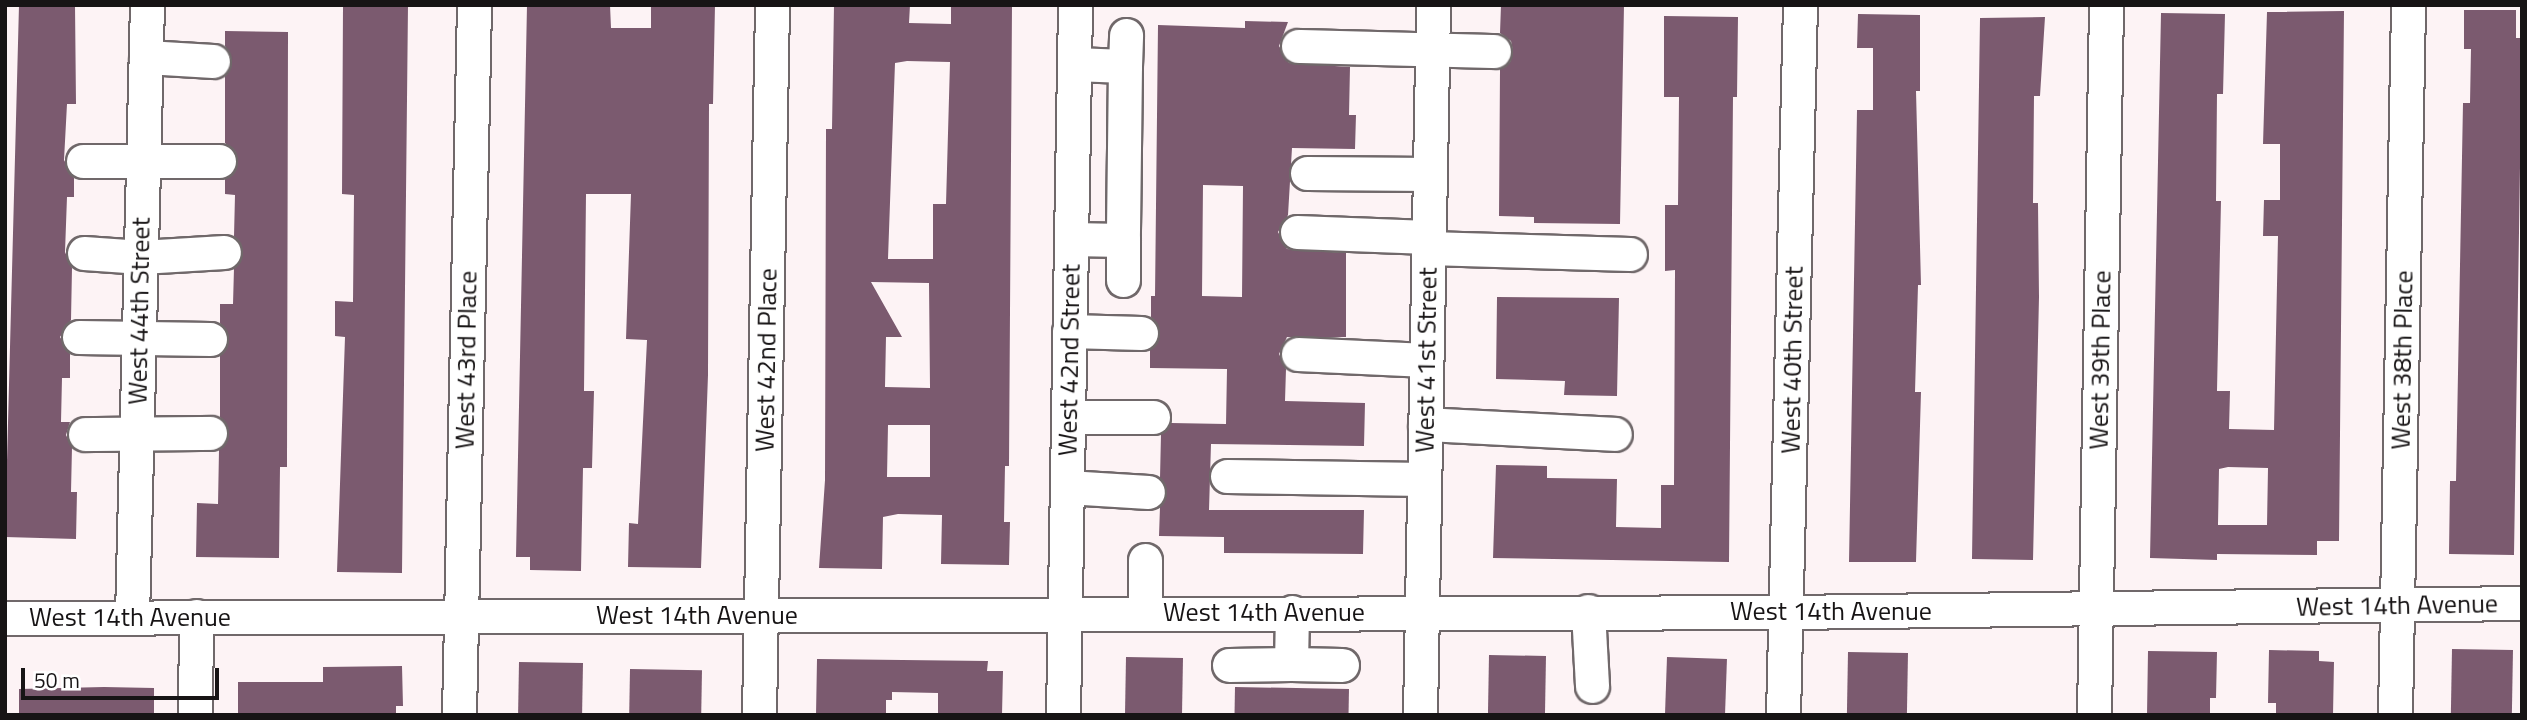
<!DOCTYPE html>
<html>
<head>
<meta charset="utf-8">
<style>
	body { margin:0 }
	#map { position:relative; width:2527px; height:720px; overflow:hidden; background:#fdf3f5; font-family:"Titillium Web",sans-serif }
	div>[style] { position:absolute }
	.building>* { inset:0; background:#7b5a6f; transform-origin:0 0 }
	.roads { filter:drop-shadow(2px 0 #70686a) drop-shadow(-2px 0 #70686a) drop-shadow(0 2px #70686a) drop-shadow(0 -2px #70686a) }
	.minor>* { height:33px; margin:-16.5px; padding:0 16.5px; transform-origin:16.5px; border-radius:16.5px; background:#fff }
	span { translate:-50% -50%; white-space:nowrap; text-align:center; line-height:1.15; -webkit-text-stroke:7px #fff; paint-order:stroke }
	.street-label { font-size:26px; color:#171415 }
	.frame { position:absolute; inset:0; border:7px solid #171415; pointer-events:none }
	.scale { position:absolute; left:21px; top:668px; width:198px; height:32px; box-sizing:border-box; border:4px solid #171415; border-top:0; padding-left:9px; font-size:21px; line-height:24px; white-space:nowrap; color:#171415; -webkit-text-stroke:5px #fff; paint-order:stroke }
</style>
</head>
<body>
<div id="map">
	<div class="building">
		<div style="clip-path:polygon(19px 5px,75px 5px,76px 104px,67px 104px,64px 160px,74px 178px,74px 197px,67px 197px,65px 252px,72px 268px,71px 320px,60px 337px,70px 354px,70px 378px,62px 378px,61px 422px,70px 422px,66px 435px,72px 447px,71px 492px,77px 492px,76px 539px,5px 537px)"></div>
		<div style="clip-path:polygon(343px 5px,408px 5px,402px 573px,337px 572px,345px 337px,335px 336px,335px 301px,353px 302px,354px 195px,342px 194px)"></div>
		<div style="clip-path:polygon(527px 5px,610px 5px,611px 28px,651px 28px,651px 5px,715px 5px,713px 104px,709px 104px,708px 375px,701px 568px,628px 567px,629px 523px,638px 524px,647px 340px,626px 339px,631px 194px,586px 194px,584px 391px,594px 391px,592px 468px,583px 468px,581px 571px,530px 570px,530px 557px,516px 557px)"></div>
		<div style="clip-path:polygon(evenodd,834px 5px,910px 5px,909px 23px,951px 24px,951px 5px,1012px 5px,1009px 466px,1005px 466px,1004px 522px,1010px 522px,1009px 565px,941px 564px,942px 515px,898px 514px,883px 517px,882px 569px,819px 568px,825px 480px,826px 129px,832px 129px,834px 5px,907px 61px,950px 62px,946px 204px,933px 204px,933px 259px,888px 259px,895px 63px,907px 61px,834px 5px,871px 282px,929px 283px,930px 388px,885px 387px,886px 337px,902px 337px,871px 282px,834px 5px,888px 425px,930px 425px,930px 477px,887px 477px,888px 425px)"></div>
		<div style="clip-path:polygon(1501px 5px,1624px 5px,1620px 224px,1534px 223px,1534px 217px,1499px 216px,1500px 69px,1510px 62px,1513px 51px,1511px 41px,1500px 33px)"></div>
		<div style="clip-path:polygon(2464px 10px,2516px 10px,2516px 38px,2522px 38px,2514px 555px,2449px 554px,2450px 481px,2456px 481px,2463px 103px,2470px 103px,2471px 49px,2464px 49px)"></div>
		<div style="clip-path:polygon(evenodd,2344px 11px,2339px 541px,2317px 541px,2317px 555px,2217px 554px,2217px 560px,2150px 558px,2161px 13px,2225px 14px,2223px 94px,2217px 94px,2216px 201px,2221px 201px,2217px 391px,2230px 391px,2229px 429px,2274px 430px,2278px 236px,2263px 236px,2264px 200px,2280px 200px,2280px 144px,2263px 144px,2267px 12px,2344px 11px,2228px 467px,2268px 468px,2267px 525px,2218px 525px,2219px 469px,2228px 467px)"></div>
		<div style="clip-path:polygon(1858px 14px,1920px 15px,1920px 91px,1916px 91px,1921px 285px,1918px 285px,1915px 392px,1921px 392px,1916px 562px,1849px 562px,1857px 110px,1873px 110px,1873px 48px,1857px 48px)"></div>
		<div style="clip-path:polygon(1664px 16px,1738px 17px,1737px 97px,1733px 97px,1729px 562px,1493px 558px,1496px 465px,1547px 466px,1547px 478px,1617px 479px,1616px 527px,1661px 528px,1661px 485px,1674px 485px,1675px 270px,1665px 271px,1665px 205px,1678px 205px,1679px 97px,1664px 97px)"></div>
		<div style="clip-path:polygon(2045px 17px,2040px 96px,2034px 96px,2033px 203px,2038px 203px,2039px 297px,2033px 560px,1972px 559px,1980px 18px)"></div>
		<div style="clip-path:polygon(evenodd,1245px 21px,1288px 22px,1279px 46px,1289px 63px,1350px 67px,1349px 115px,1356px 115px,1355px 149px,1292px 148px,1288px 215px,1278px 232px,1287px 249px,1346px 253px,1346px 337px,1287px 337px,1279px 354px,1286px 369px,1285px 401px,1365px 403px,1364px 446px,1211px 444px,1209px 510px,1364px 510px,1363px 554px,1224px 553px,1224px 537px,1159px 536px,1160px 507px,1167px 493px,1160px 478px,1161px 434px,1171px 423px,1226px 424px,1227px 369px,1150px 368px,1150px 350px,1160px 333px,1151px 317px,1151px 296px,1155px 296px,1158px 25px,1245px 28px,1245px 21px,1203px 185px,1243px 186px,1242px 297px,1202px 296px,1203px 185px)"></div>
		<div style="clip-path:polygon(225px 31px,288px 32px,287px 467px,280px 467px,279px 558px,196px 557px,197px 503px,218px 504px,219px 450px,229px 434px,220px 417px,220px 356px,229px 339px,220px 323px,220px 304px,233px 304px,234px 268px,243px 252px,234px 236px,235px 195px,225px 194px,225px 179px,235px 171px,238px 162px,235px 151px,225px 143px,225px 76px,232px 61px,225px 46px)"></div>
		<div style="clip-path:polygon(1497px 297px,1619px 298px,1617px 396px,1564px 395px,1565px 381px,1496px 379px)"></div>
		<div style="left:2452px;top:649px;width:61px;height:66px;rotate:1deg"></div>
		<div style="clip-path:polygon(2269px 650px,2319px 651px,2319px 661px,2334px 662px,2333px 715px,2276px 715px,2276px 703px,2268px 703px)"></div>
		<div style="clip-path:polygon(2148px 651px,2217px 652px,2216px 698px,2210px 698px,2210px 715px,2147px 715px)"></div>
		<div style="left:1848px;top:652px;width:60px;height:63px;rotate:1deg"></div>
		<div style="left:1489px;top:655px;width:57px;height:60px;rotate:1deg"></div>
		<div style="left:1126px;top:657px;width:57px;height:58px;rotate:1deg"></div>
		<div style="left:1667px;top:657px;width:60px;height:58px;rotate:2deg"></div>
		<div style="clip-path:polygon(817px 659px,988px 661px,987px 671px,1003px 671px,1002px 715px,938px 715px,938px 693px,892px 692px,892px 700px,886px 700px,886px 715px,816px 715px)"></div>
		<div style="left:519px;top:662px;width:64px;height:53px;rotate:1deg"></div>
		<div style="clip-path:polygon(402px 666px,403px 706px,396px 706px,396px 715px,238px 715px,238px 682px,323px 682px,323px 667px)"></div>
		<div style="left:630px;top:669px;width:72px;height:46px;rotate:1deg"></div>
		<div style="clip-path:polygon(104px 687px,154px 688px,154px 715px,19px 715px,19px 689px)"></div>
		<div style="left:1235px;top:687px;width:114px;height:28px;rotate:1deg"></div>
	</div>
	<div class="roads">
		<div class="minor">
			<div style="left:1298px;top:46px;width:196px;rotate:1.5deg"></div>
			<div style="left:146px;top:57px;width:67px;rotate:3.4deg"></div>
			<div style="left:1074px;top:64px;width:51px;rotate:2.2deg"></div>
			<div style="left:1125px;top:66px;width:174px;rotate:90.7deg"></div>
			<div style="left:1125px;top:66px;width:31px;rotate:-88deg"></div>
			<div style="left:83px;top:161px;width:136px"></div>
			<div style="left:1307px;top:173px;width:122px;rotate:0.5deg"></div>
			<div style="left:1297px;top:232px;width:131px;rotate:2.2deg"></div>
			<div style="left:1071px;top:239px;width:52px;rotate:1.1deg"></div>
			<div style="left:1123px;top:240px;width:40px;rotate:90deg"></div>
			<div style="left:1428px;top:248px;width:202px;rotate:1.7deg"></div>
			<div style="left:84px;top:253px;width:57px;rotate:4deg"></div>
			<div style="left:141px;top:257px;width:83px;rotate:-3.4deg"></div>
			<div style="left:1069px;top:331px;width:72px;rotate:1.6deg"></div>
			<div style="left:79px;top:337px;width:131px;rotate:0.9deg"></div>
			<div style="left:1298px;top:354px;width:128px;rotate:2.7deg"></div>
			<div style="left:1068px;top:417px;width:85px"></div>
			<div style="left:1425px;top:424px;width:190px;rotate:3deg"></div>
			<div style="left:85px;top:434px;width:125px;rotate:-0.5deg"></div>
			<div style="left:1227px;top:476px;width:197px;rotate:0.9deg"></div>
			<div style="left:1067px;top:487px;width:81px;rotate:3.5deg"></div>
			<div style="left:1588px;top:611px;width:75px;rotate:86.9deg"></div>
			<div style="left:1145px;top:612px;width:52px;rotate:-90deg"></div>
			<div style="left:132px;top:617px;width:612px;rotate:-88.6deg"></div>
			<div style="left:5px;top:618px;width:1781px;rotate:-0.19deg"></div>
			<div style="left:1786px;top:612px;width:736px;rotate:-0.7deg"></div>
			<div style="left:1291px;top:664px;width:51px;rotate:1.1deg"></div>
			<div style="left:1229px;top:665px;width:62px;rotate:-0.9deg"></div>
			<div style="left:1291px;top:664px;width:52px;rotate:-88.9deg"></div>
			<div style="left:195px;top:715px;width:99px;rotate:-89.4deg"></div>
			<div style="left:459px;top:715px;width:710px;rotate:-88.79deg"></div>
			<div style="left:759px;top:715px;width:710px;rotate:-88.95deg"></div>
			<div style="left:1063px;top:715px;width:710px;rotate:-89.03deg"></div>
			<div style="left:1420px;top:715px;width:710px;rotate:-88.95deg"></div>
			<div style="left:1783px;top:715px;width:710px;rotate:-88.63deg"></div>
			<div style="left:2094px;top:715px;width:710px;rotate:-89.03deg"></div>
			<div style="left:2395px;top:715px;width:710px;rotate:-88.95deg"></div>
		</div>
	</div>
	<div class="street-label">
		<span style="left:139px;top:311px;rotate:-89deg">West 44th Street</span>
		<span style="left:466px;top:360px;rotate:-89deg">West 43rd Place</span>
		<span style="left:766px;top:360px;rotate:-89deg">West 42nd Place</span>
		<span style="left:1069px;top:360px;rotate:-89deg">West 42nd Street</span>
		<span style="left:1426px;top:360px;rotate:-89deg">West 41st Street</span>
		<span style="left:1792px;top:360px;rotate:-89deg">West 40th Street</span>
		<span style="left:2100px;top:360px;rotate:-89deg">West 39th Place</span>
		<span style="left:2402px;top:360px;rotate:-89deg">West 38th Place</span>
		<span style="left:2397px;top:605px;rotate:-1deg">West 14th Avenue</span>
		<span style="left:1831px;top:611px">West 14th Avenue</span>
		<span style="left:1264px;top:612px">West 14th Avenue</span>
		<span style="left:697px;top:615px">West 14th Avenue</span>
		<span style="left:130px;top:617px">West 14th Avenue</span>
	</div>
	<div class="frame"></div>
	<div class="scale">50 m</div>
</div>
</body>
</html>
